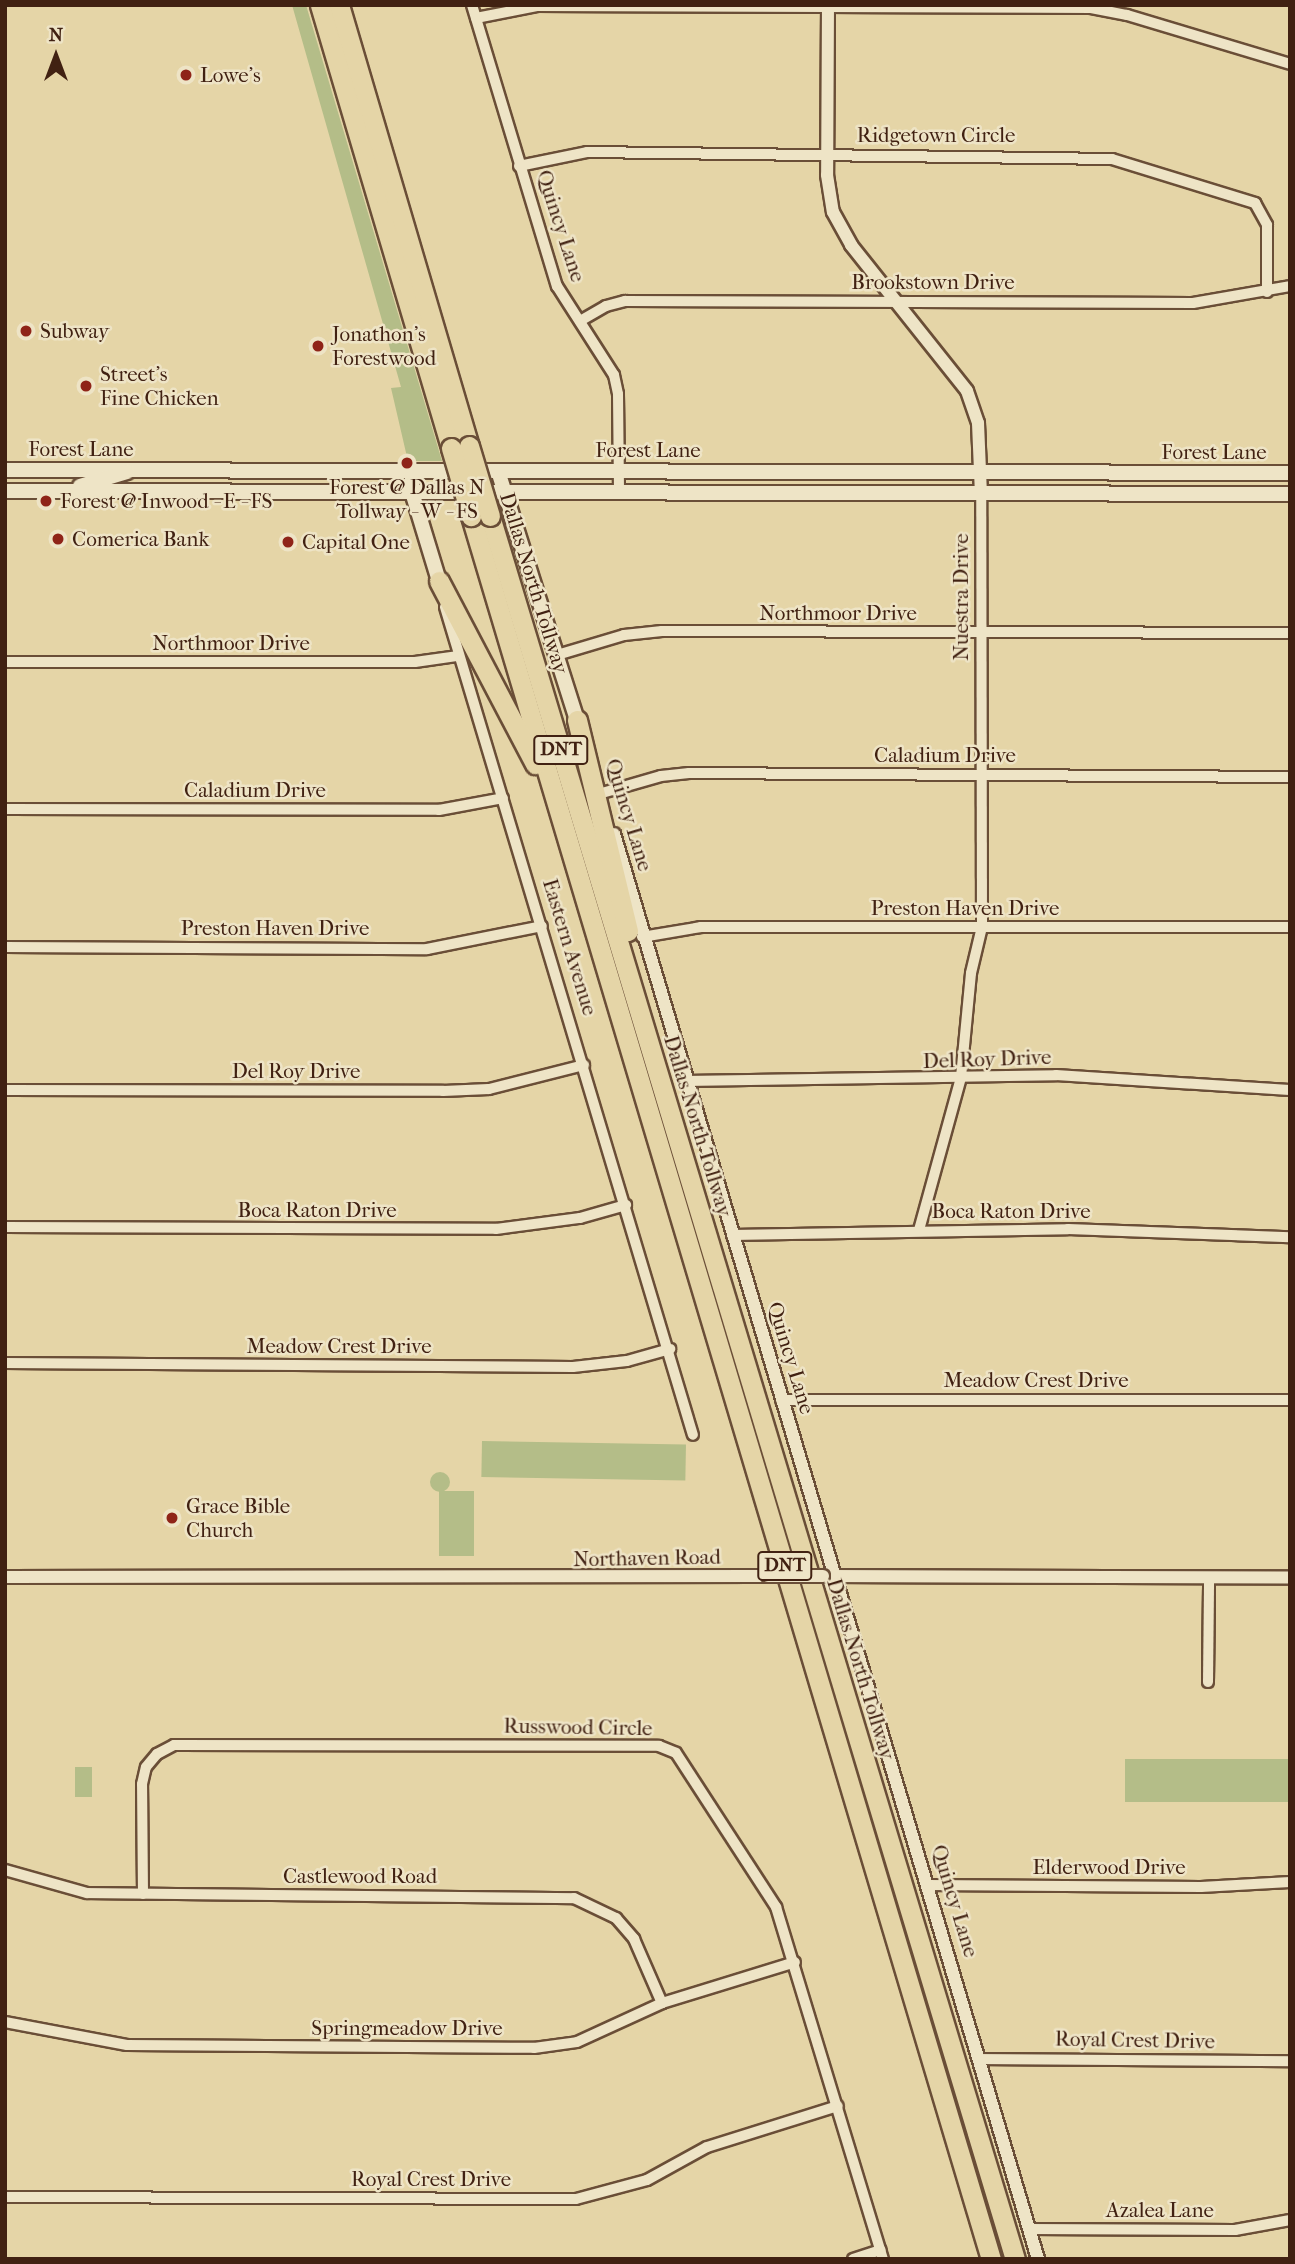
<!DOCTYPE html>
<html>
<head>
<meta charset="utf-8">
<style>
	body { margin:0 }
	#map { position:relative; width:1295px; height:2264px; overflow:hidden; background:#e5d5a7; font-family:"IM FELL French Canon",serif }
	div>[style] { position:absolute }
	.green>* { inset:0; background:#b4bd88; transform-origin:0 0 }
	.round { border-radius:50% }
	.roads { filter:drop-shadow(2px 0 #6a4e37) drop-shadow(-2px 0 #6a4e37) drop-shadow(0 2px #6a4e37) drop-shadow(0 -2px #6a4e37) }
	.minor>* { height:10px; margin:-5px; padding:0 5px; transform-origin:5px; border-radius:5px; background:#eee4c6 }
	.tertiary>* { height:12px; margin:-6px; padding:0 6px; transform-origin:6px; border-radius:6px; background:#eee4c6 }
	.secondary>* { height:14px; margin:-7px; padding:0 7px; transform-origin:7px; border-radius:7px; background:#eee4c6 }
	.motorway>* { height:19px; margin:-9.5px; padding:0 9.5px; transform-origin:9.5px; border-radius:9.5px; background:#e5d5a7 }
	.bridges { filter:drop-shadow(2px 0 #6a4e37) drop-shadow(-2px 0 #6a4e37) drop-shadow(0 2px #6a4e37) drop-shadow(0 -2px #6a4e37) }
	.tertiary-bridge>* { height:12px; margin:-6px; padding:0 6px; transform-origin:6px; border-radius:6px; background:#eee4c6 }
	.motorway-bridge>* { height:19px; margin:-9.5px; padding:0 9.5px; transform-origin:9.5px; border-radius:9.5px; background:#e5d5a7 }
	.dots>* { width:19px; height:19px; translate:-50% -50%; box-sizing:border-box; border:4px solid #eee4c6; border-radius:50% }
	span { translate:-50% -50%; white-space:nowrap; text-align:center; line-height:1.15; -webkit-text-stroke:5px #eee4c6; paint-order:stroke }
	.shield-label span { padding:2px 5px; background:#eee4c6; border:2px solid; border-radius:5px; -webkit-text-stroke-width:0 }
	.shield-label { font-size:19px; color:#412112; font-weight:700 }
	.poi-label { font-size:21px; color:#412112 }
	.left { translate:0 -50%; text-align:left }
	.street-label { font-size:21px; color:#412112 }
	.frame { position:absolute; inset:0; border:7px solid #412112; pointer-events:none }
	.north { position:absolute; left:21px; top:21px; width:70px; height:70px; -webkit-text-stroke:5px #eee4c6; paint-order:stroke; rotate:0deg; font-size:19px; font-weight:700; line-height:28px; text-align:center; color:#412112 }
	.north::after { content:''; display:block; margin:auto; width:24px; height:32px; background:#412112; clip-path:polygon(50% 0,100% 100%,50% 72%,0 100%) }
</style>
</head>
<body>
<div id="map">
	<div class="green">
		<div style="clip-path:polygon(292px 5px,306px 5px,442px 461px,408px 461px,407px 457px,391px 388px,401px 387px)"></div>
		<div style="left:482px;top:1441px;width:204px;height:36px;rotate:1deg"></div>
		<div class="round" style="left:430px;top:1472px;width:20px;height:20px"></div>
		<div style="left:439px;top:1491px;width:35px;height:65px"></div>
		<div style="left:1290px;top:1759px;width:43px;height:165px;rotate:90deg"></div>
		<div style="left:75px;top:1767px;width:17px;height:30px"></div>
	</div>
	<div class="roads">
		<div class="minor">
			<div style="left:472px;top:5px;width:294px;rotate:73.2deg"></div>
			<div style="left:557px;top:286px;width:106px;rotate:57.4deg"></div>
			<div style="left:614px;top:375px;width:19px;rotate:78deg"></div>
			<div style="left:618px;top:394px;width:98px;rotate:89.4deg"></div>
			<div style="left:476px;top:18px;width:62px;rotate:-11.1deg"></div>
			<div style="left:537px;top:6px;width:554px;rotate:0.21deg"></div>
			<div style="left:1091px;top:8px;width:37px;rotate:11deg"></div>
			<div style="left:1127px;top:15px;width:170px;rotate:16.7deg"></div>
			<div style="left:519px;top:166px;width:69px;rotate:-11.6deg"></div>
			<div style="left:587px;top:152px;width:525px;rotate:0.76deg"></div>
			<div style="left:1112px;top:159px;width:150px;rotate:17.1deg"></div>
			<div style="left:1255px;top:203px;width:25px;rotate:61deg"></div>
			<div style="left:1267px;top:225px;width:67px;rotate:90deg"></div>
			<div style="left:580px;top:321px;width:30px;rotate:-30deg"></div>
			<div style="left:606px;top:306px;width:20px;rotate:-15deg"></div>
			<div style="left:625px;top:301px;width:568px;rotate:0.2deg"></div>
			<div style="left:1193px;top:303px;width:98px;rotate:-9.9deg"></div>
			<div style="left:445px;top:607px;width:864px;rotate:73.33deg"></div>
			<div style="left:557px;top:655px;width:70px;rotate:-16.6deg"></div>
			<div style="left:624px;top:635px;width:38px;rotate:-6deg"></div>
			<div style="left:662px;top:631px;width:628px;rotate:0.18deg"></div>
			<div style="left:5px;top:662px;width:410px"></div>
			<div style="left:415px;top:662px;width:42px;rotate:-8.1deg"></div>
			<div style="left:602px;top:793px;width:61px;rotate:-16.1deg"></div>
			<div style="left:661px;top:776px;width:28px;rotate:-6deg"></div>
			<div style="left:689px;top:773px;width:601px;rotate:0.38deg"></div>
			<div style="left:5px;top:809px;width:434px;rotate:0.1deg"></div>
			<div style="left:439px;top:810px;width:65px;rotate:-10.6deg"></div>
			<div style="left:642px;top:937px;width:60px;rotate:-9.6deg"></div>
			<div style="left:701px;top:927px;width:589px"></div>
			<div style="left:5px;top:947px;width:422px;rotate:0.3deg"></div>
			<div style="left:427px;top:949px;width:117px;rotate:-11.3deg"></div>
			<div style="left:685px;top:1081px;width:371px;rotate:-0.9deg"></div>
			<div style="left:1056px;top:1075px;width:234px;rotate:3.7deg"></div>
			<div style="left:5px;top:1090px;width:438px;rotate:0.1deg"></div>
			<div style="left:443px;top:1091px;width:46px;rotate:-2.5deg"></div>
			<div style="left:489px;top:1089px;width:98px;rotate:-14.2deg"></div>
			<div style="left:5px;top:1227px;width:491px;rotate:0.2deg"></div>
			<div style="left:496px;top:1229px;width:85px;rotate:-7.5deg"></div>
			<div style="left:580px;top:1218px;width:48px;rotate:-15.8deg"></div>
			<div style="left:919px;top:1230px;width:159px;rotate:-74.6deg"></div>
			<div style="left:961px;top:1077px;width:104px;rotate:-84.5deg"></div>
			<div style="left:971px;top:973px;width:47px;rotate:-76.6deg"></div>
			<div style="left:982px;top:927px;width:433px;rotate:-90.1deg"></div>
			<div style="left:732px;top:1235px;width:336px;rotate:-1deg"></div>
			<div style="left:1068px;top:1229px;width:222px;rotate:2.1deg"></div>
			<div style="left:5px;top:1363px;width:568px;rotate:0.4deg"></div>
			<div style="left:573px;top:1367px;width:54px;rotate:-6.3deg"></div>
			<div style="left:627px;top:1361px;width:45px;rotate:-15.6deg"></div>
			<div style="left:781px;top:1400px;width:509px"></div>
			<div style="left:1208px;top:1682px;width:103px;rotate:-89.4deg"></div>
			<div style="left:5px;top:1870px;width:85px;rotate:15.7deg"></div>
			<div style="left:87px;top:1893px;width:487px;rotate:0.6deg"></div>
			<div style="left:574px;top:1898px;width:47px;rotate:25.5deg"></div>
			<div style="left:616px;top:1918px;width:28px;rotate:49deg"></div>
			<div style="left:634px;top:1939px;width:70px;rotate:66.4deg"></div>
			<div style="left:928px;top:1885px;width:273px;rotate:0.4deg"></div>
			<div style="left:1201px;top:1887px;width:89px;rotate:-3.2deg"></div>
			<div style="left:143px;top:1894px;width:110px;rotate:-90.5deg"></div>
			<div style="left:142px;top:1784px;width:17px;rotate:-77deg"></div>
			<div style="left:146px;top:1767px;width:17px;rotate:-50deg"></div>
			<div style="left:157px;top:1754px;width:19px;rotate:-28deg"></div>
			<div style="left:174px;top:1745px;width:485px;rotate:0.1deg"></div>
			<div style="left:659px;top:1746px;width:18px;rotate:22deg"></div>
			<div style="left:676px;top:1753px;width:184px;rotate:57deg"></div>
			<div style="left:776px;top:1907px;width:368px;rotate:73.1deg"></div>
			<div style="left:5px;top:2022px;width:124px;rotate:10.7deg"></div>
			<div style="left:127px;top:2045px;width:407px;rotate:0.4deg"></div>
			<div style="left:534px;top:2048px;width:43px;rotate:-7.9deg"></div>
			<div style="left:577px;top:2042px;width:94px;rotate:-24.6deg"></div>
			<div style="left:662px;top:2003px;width:139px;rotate:-17.1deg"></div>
			<div style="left:980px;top:2059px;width:310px;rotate:0.4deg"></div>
			<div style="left:5px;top:2197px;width:571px;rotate:0.2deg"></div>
			<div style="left:576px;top:2199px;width:73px;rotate:-15deg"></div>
			<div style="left:647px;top:2180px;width:68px;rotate:-28.8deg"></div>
			<div style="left:707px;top:2147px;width:137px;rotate:-17.4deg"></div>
			<div style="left:1029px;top:2229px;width:206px;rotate:0.3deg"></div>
			<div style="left:1235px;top:2230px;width:56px;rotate:-10.3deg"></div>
			<div style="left:853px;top:2259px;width:29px;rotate:-18deg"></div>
		</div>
		<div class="tertiary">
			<div style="left:828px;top:5px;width:170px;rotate:90.3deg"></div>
			<div style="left:827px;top:175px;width:37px;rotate:81deg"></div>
			<div style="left:833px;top:212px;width:38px;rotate:61deg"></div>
			<div style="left:851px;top:245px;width:186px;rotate:51.5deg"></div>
			<div style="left:967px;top:391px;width:34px;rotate:71deg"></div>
			<div style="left:978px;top:423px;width:71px;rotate:87.6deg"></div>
			<div style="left:614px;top:834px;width:1487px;rotate:73.43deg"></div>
			<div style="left:830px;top:1576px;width:460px;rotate:0.2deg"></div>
			<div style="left:5px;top:1577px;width:763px;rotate:-0.08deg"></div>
		</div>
		<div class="secondary">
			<div style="left:5px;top:470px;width:1285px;rotate:0.13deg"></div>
			<div style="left:412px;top:471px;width:21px;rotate:90deg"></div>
			<div style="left:412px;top:492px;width:93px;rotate:73.1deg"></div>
			<div style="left:498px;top:471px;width:261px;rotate:72.4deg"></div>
			<div style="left:80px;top:486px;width:49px;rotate:-16.6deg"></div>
			<div style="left:5px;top:491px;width:1285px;rotate:0.13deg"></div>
		</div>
		<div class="motorway">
			<div style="left:320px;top:5px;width:462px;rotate:73.5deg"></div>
			<div style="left:339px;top:5px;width:460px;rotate:73.6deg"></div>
			<div style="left:471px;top:516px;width:1819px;rotate:73.39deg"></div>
			<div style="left:490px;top:516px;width:1820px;rotate:73.24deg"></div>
			<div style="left:439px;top:581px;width:207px;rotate:62.3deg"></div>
			<div style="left:577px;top:720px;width:217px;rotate:76.4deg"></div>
		</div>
	</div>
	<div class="bridges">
		<div class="tertiary-bridge">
			<div style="left:768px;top:1576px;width:55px"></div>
		</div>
		<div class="motorway-bridge">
			<div style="left:469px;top:446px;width:73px;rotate:73.3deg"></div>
			<div style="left:451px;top:448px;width:71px;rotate:73.6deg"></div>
		</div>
	</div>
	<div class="dots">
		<div style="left:186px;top:75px;background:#8f2418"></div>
		<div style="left:26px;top:331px;background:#8f2418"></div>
		<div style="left:318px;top:346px;background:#8f2418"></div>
		<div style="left:86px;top:386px;background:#8f2418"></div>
		<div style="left:407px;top:463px;background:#8f2418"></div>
		<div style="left:46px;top:501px;background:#8f2418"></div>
		<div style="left:58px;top:539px;background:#8f2418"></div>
		<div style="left:288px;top:542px;background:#8f2418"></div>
		<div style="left:172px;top:1518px;background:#8f2418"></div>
	</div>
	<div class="shield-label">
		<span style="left:561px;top:750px">DNT</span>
		<span style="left:785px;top:1566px">DNT</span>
	</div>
	<div class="poi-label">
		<span class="left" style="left:200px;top:75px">Lowe's</span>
		<span class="left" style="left:40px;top:331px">Subway</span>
		<span class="left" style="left:332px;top:346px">Jonathon's<br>Forestwood</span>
		<span class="left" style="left:100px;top:386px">Street's<br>Fine Chicken</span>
		<span style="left:407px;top:499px">Forest @ Dallas N<br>Tollway - W - FS</span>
		<span class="left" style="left:60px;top:501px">Forest @ Inwood - E - FS</span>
		<span class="left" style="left:72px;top:539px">Comerica Bank</span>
		<span class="left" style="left:302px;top:542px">Capital One</span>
		<span class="left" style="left:186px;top:1518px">Grace Bible<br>Church</span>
	</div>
	<div class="street-label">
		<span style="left:936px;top:135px">Ridgetown Circle</span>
		<span style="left:561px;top:226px;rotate:72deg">Quincy Lane</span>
		<span style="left:933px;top:282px">Brookstown Drive</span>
		<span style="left:81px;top:449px">Forest Lane</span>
		<span style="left:648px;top:450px">Forest Lane</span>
		<span style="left:1214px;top:452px">Forest Lane</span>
		<span style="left:534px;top:583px;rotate:73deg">Dallas North Tollway</span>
		<span style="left:961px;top:597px;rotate:-90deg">Nuestra Drive</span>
		<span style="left:838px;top:613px">Northmoor Drive</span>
		<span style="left:231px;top:643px">Northmoor Drive</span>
		<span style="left:945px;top:755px">Caladium Drive</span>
		<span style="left:255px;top:790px">Caladium Drive</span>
		<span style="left:629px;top:815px;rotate:73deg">Quincy Lane</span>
		<span style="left:965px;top:908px">Preston Haven Drive</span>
		<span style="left:275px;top:928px">Preston Haven Drive</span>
		<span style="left:570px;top:947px;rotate:73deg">Eastern Avenue</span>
		<span style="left:987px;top:1059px;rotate:-2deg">Del Roy Drive</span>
		<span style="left:296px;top:1071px">Del Roy Drive</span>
		<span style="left:698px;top:1126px;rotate:73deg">Dallas North Tollway</span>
		<span style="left:317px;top:1210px">Boca Raton Drive</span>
		<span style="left:1011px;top:1211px">Boca Raton Drive</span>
		<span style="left:339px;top:1346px">Meadow Crest Drive</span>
		<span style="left:791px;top:1358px;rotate:73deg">Quincy Lane</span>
		<span style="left:1036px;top:1380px">Meadow Crest Drive</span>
		<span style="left:647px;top:1558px;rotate:-1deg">Northaven Road</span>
		<span style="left:861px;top:1669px;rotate:73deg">Dallas North Tollway</span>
		<span style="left:578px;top:1727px;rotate:1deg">Russwood Circle</span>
		<span style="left:1109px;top:1867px">Elderwood Drive</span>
		<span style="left:360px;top:1876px">Castlewood Road</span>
		<span style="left:955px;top:1901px;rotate:73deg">Quincy Lane</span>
		<span style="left:407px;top:2028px">Springmeadow Drive</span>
		<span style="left:1135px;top:2040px;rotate:1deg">Royal Crest Drive</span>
		<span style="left:431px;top:2179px">Royal Crest Drive</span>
		<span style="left:1160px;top:2210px">Azalea Lane</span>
	</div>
	<div class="frame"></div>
	<div class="north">N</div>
</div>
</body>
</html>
